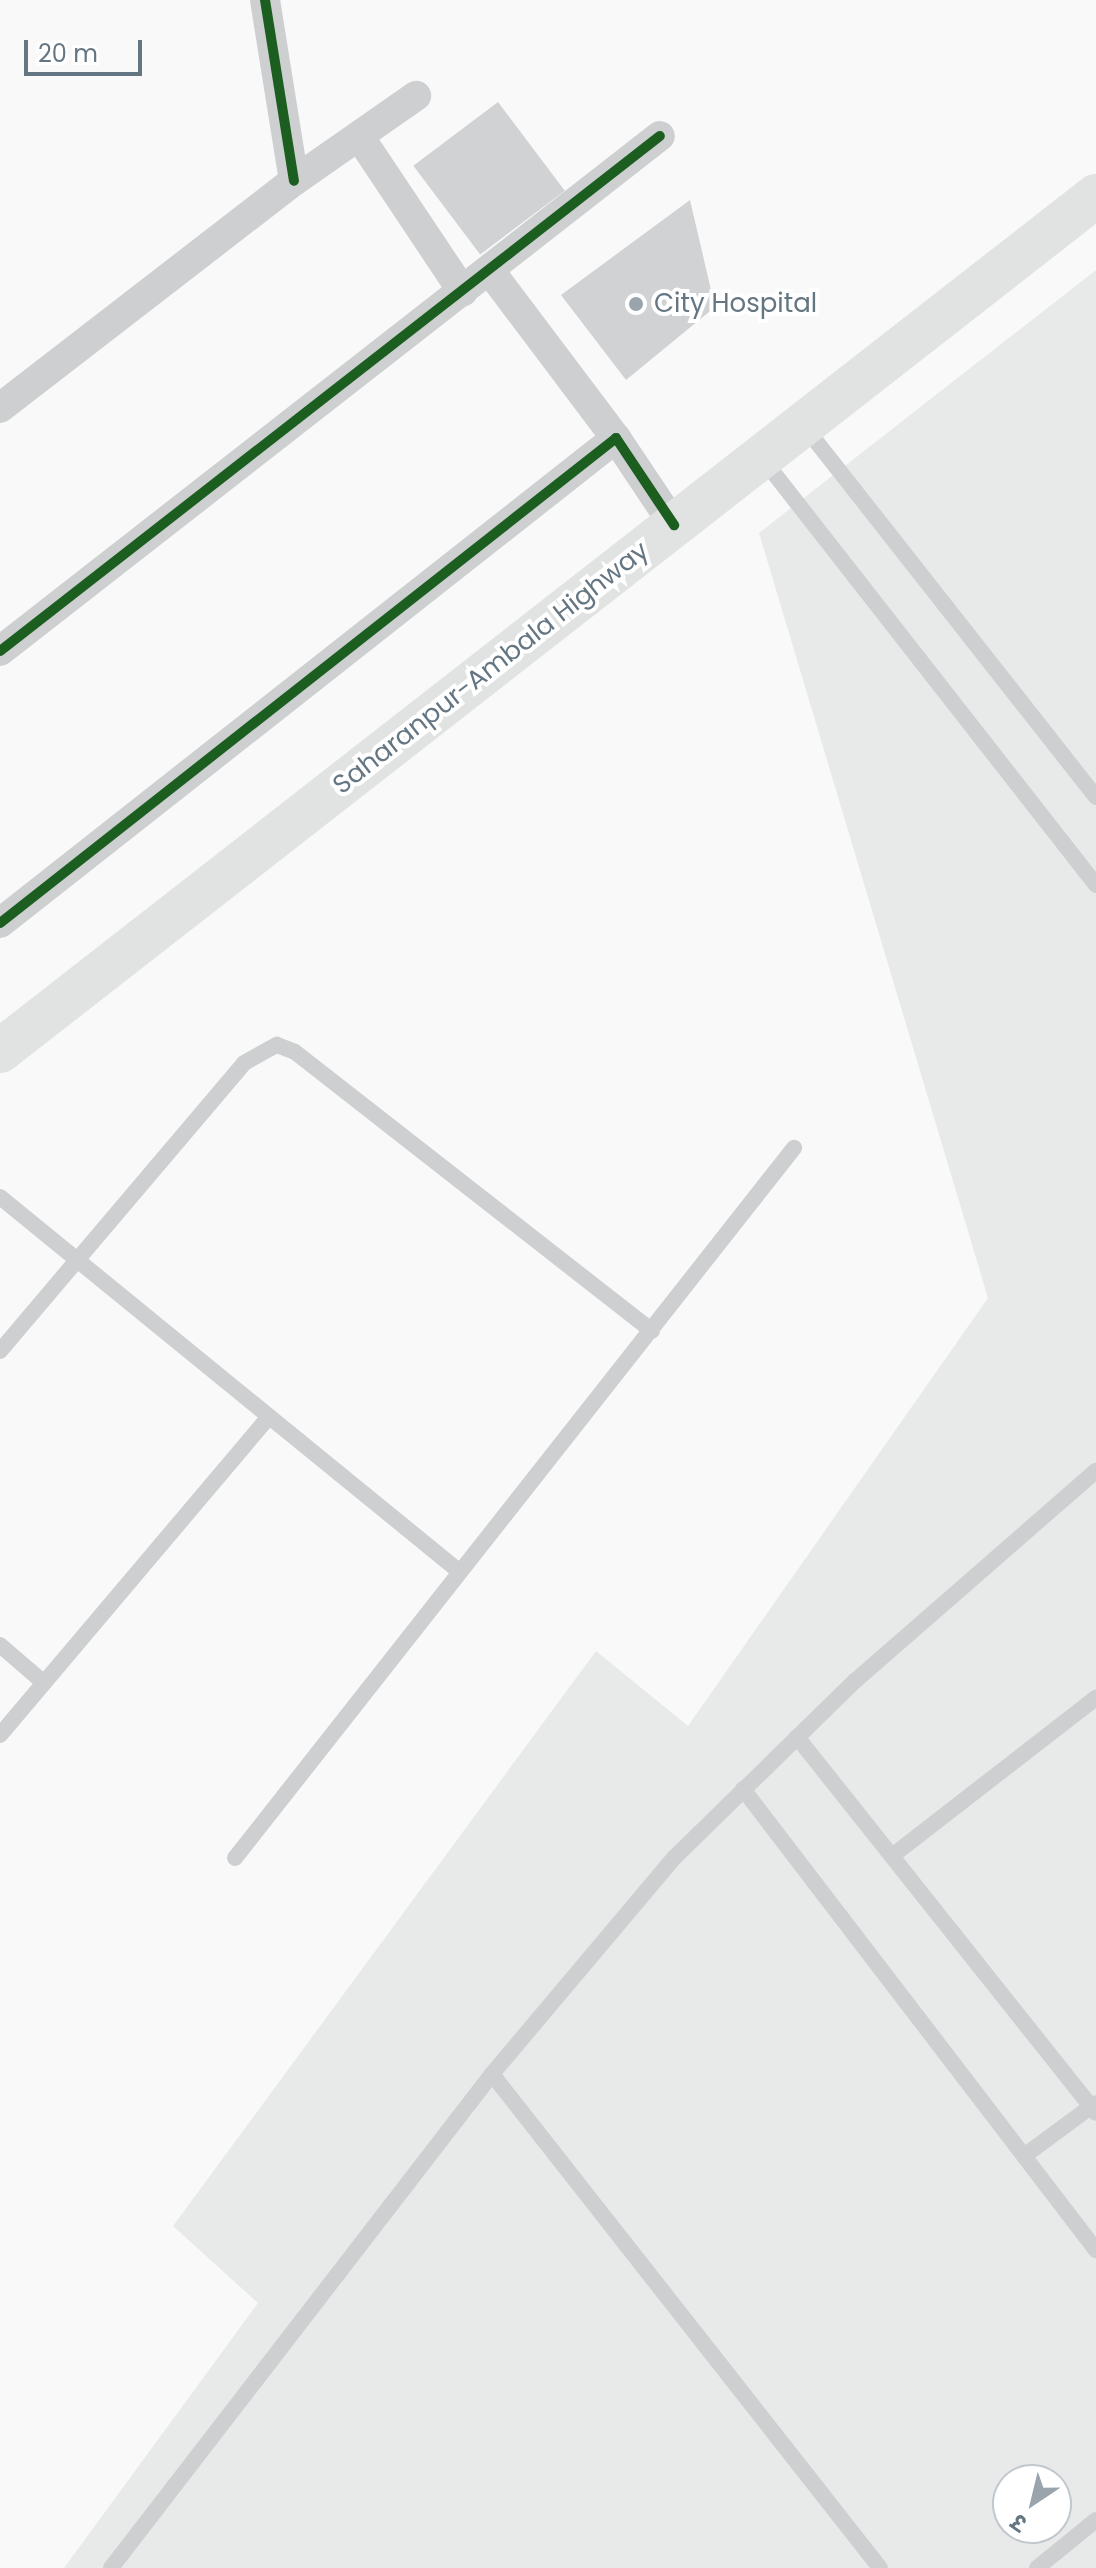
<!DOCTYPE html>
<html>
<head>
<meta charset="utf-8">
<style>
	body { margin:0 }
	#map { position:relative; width:1096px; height:2568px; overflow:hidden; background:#f9f9f9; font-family:Poppins,"Noto Sans Devanagari",sans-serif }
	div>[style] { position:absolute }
	.built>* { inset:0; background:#e8e9e9 }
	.building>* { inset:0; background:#d0d2d3; transform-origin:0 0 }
	.service>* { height:16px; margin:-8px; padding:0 8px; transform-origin:8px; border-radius:8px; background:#cecfd0 }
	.minor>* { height:30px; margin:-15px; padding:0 15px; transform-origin:15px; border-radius:15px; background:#cecfd0 }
	.secondary>* { height:44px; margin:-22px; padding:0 22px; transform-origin:22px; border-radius:22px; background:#e1e2e2 }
	.cycleway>* { height:10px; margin:-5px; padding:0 5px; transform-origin:5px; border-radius:5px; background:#1b5e20 }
	.dots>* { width:22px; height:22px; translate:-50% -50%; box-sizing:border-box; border:4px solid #fff; border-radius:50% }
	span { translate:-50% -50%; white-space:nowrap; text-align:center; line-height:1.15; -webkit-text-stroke:8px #fff; paint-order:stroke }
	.poi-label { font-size:26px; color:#657683 }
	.left { translate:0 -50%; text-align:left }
	.street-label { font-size:26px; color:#657683 }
	.north { position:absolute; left:992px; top:2464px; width:80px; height:80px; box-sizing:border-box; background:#fff; border:2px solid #c1c8cd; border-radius:50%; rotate:215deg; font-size:22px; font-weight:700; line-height:32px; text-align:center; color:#657683 }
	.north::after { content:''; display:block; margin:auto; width:28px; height:36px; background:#99a4ac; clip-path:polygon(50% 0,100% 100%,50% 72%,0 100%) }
	.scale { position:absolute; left:24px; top:40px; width:118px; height:36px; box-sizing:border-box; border:4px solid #657683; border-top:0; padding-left:10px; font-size:24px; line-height:28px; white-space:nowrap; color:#657683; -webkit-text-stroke:6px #fff; paint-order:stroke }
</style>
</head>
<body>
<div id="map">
	<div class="built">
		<div style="clip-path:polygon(evenodd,1096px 270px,1096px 2568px,64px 2568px,258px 2303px,173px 2226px,596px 1651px,688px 1726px,988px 1298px,759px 533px,1096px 270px,1008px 2480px,1056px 2480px,1056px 2528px,1008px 2528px,1008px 2480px)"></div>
	</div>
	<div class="building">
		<div style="left:498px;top:102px;width:111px;height:106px;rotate:53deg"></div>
		<div style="clip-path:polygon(690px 200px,715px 307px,626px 380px,561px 295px)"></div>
	</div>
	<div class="service">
		<div style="left:804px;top:426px;width:472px;rotate:51.8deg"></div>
		<div style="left:762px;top:458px;width:542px;rotate:51.97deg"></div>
		<div style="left:0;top:1197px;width:593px;rotate:39.19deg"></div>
		<div style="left:0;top:1351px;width:377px;rotate:-49.7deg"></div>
		<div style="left:244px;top:1063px;width:38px;rotate:-29deg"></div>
		<div style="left:277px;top:1045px;width:19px;rotate:21deg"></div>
		<div style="left:295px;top:1052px;width:453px;rotate:38deg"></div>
		<div style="left:0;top:1645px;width:58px;rotate:40.8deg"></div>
		<div style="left:0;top:1735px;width:417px;rotate:-49.8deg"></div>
		<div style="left:797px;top:1737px;width:480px;rotate:51.5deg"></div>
		<div style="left:743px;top:1789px;width:581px;rotate:52.56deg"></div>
		<div style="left:892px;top:1856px;width:258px;rotate:-37.8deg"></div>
		<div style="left:235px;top:1858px;width:904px;rotate:-51.79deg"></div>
		<div style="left:492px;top:2074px;width:628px;rotate:51.85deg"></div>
		<div style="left:1024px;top:2156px;width:89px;rotate:-36.4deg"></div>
		<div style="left:111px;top:2568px;width:624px;rotate:-52.36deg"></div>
		<div style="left:492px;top:2074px;width:284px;rotate:-49.9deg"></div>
		<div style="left:675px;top:1857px;width:252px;rotate:-44.4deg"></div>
		<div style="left:855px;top:1681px;width:320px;rotate:-41.1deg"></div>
		<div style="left:1037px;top:2568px;width:76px;rotate:-39.1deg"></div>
	</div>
	<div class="minor">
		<div style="left:265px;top:0;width:183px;rotate:80.9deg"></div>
		<div style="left:359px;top:136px;width:187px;rotate:56.3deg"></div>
		<div style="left:490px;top:271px;width:209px;rotate:53deg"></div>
		<div style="left:0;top:408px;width:371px;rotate:-37.7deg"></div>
		<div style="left:294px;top:181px;width:149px;rotate:-34.9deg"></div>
		<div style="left:0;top:651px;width:837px;rotate:-37.97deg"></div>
		<div style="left:0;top:923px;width:784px;rotate:-38.21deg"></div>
		<div style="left:616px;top:438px;width:105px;rotate:56.3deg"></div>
	</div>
	<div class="secondary">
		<div style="left:0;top:1051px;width:1390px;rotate:-37.96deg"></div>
	</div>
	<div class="cycleway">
		<div style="left:265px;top:0;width:183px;rotate:80.9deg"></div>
		<div style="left:0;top:651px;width:837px;rotate:-37.97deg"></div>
		<div style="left:0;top:923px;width:784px;rotate:-38.21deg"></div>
		<div style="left:616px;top:438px;width:105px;rotate:56.3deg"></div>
	</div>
	<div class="dots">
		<div style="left:636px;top:304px;background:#99a4ac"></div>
	</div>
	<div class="poi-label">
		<span class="left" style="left:654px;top:304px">City Hospital</span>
	</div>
	<div class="street-label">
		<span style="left:491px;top:668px;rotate:-38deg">Saharanpur-Ambala Highway</span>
	</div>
	<div class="north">उ</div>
	<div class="scale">20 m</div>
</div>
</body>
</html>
